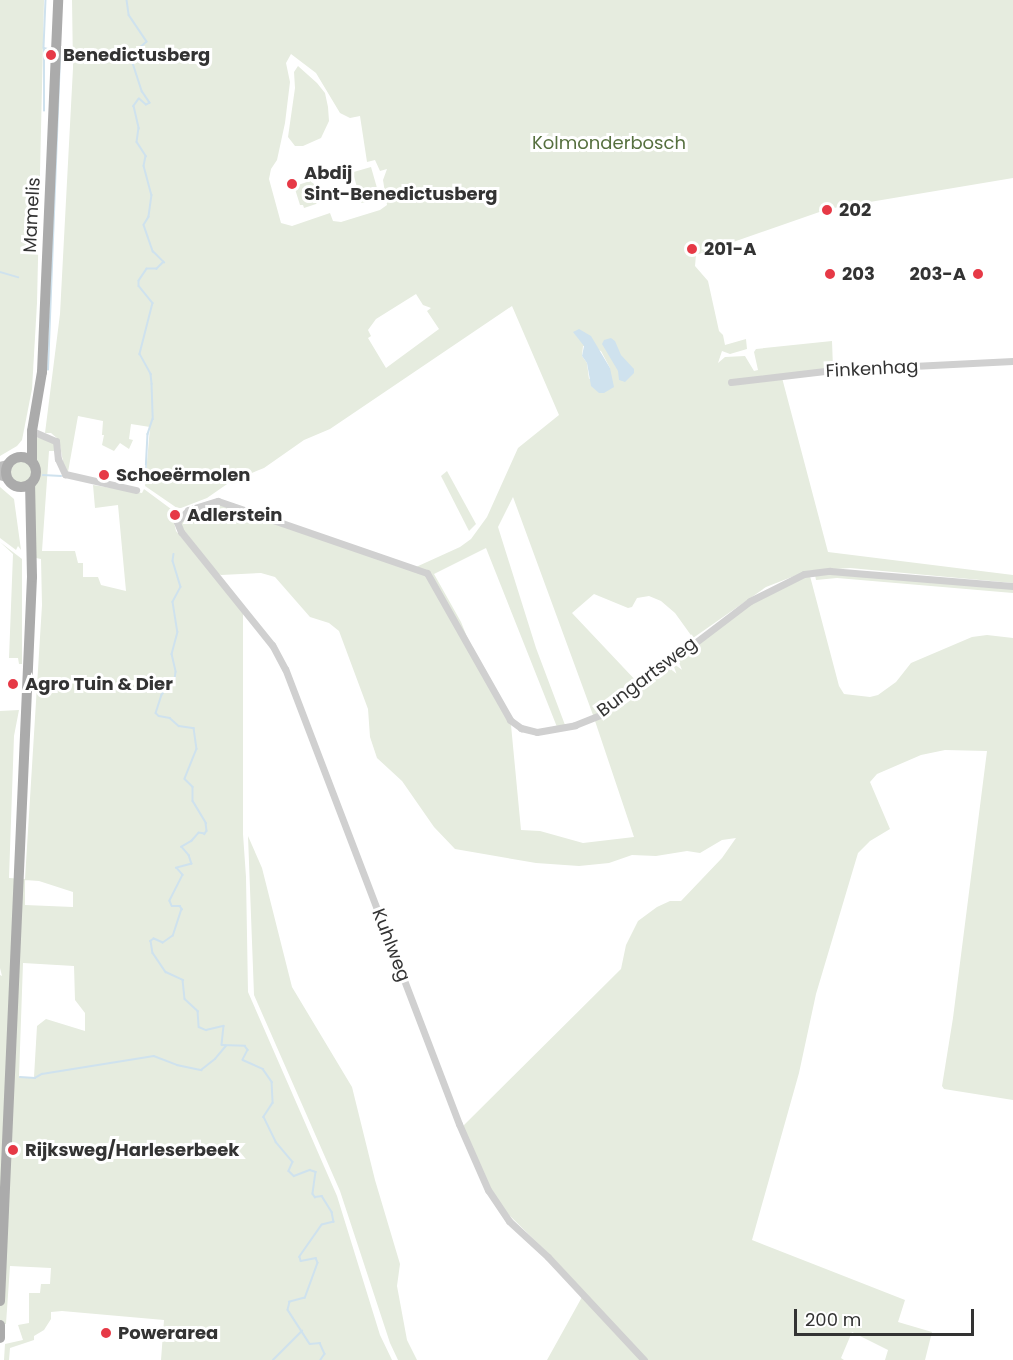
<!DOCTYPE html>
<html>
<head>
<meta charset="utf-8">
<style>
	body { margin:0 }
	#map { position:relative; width:1013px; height:1360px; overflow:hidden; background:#fff; font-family:Poppins,sans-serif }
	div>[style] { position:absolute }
	.green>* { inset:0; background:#e6ecdf; transform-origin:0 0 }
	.round { border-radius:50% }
	.water>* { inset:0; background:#cfe2ee }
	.stream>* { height:1.5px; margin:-0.75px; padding:0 0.75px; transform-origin:0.75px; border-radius:0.75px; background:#cfe2ee }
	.street>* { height:7px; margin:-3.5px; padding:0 3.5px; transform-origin:3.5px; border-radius:3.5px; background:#d0d0d0 }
	.secondary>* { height:10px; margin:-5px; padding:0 5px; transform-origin:5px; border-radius:5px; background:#bdbdbd }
	.primary>* { height:10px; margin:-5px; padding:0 5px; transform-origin:5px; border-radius:5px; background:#ababab }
	.primary>.ring { margin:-5px; padding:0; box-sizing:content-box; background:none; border:10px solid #ababab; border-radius:50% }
	.dots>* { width:16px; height:16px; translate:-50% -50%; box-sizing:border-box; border:3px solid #fff; border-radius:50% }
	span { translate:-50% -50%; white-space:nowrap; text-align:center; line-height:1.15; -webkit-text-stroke:6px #fff; paint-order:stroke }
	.poi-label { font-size:18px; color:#333; font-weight:700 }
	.left { translate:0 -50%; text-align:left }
	.right { translate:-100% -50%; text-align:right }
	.park-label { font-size:18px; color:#56703f }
	.street-label { font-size:18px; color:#333 }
	.scale { position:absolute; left:794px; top:1309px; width:180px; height:27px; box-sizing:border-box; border:3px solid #333; border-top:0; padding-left:8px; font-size:18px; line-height:21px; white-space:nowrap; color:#333; -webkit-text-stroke:4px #fff; paint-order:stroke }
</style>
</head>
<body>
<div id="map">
	<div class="green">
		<div style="clip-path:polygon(0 0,44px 0,37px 303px,32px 389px,22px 440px,17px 446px,0 456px)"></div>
		<div style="clip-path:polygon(evenodd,72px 0,1013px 0,1013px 178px,828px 209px,696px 255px,695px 266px,708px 281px,719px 331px,723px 335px,725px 345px,746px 339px,747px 349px,730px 354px,722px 351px,718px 363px,725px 357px,745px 356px,754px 371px,758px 370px,754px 352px,756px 349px,832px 341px,833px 368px,781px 374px,828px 552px,1013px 575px,1013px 583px,850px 568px,807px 571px,766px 587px,693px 638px,675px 613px,661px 601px,649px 596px,637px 598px,632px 607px,628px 608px,594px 594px,572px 613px,639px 684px,751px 603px,790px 582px,810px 576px,839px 686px,844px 694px,870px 697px,878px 695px,896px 682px,911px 663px,972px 637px,987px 635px,1013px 638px,1013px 1100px,944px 1089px,942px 1086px,953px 1018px,987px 751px,945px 750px,921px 755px,877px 774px,870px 782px,890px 829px,870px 841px,858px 853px,816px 994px,799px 1073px,752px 1240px,905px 1300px,898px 1322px,932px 1332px,925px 1360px,885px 1360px,888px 1350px,852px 1332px,841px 1358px,844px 1360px,647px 1360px,556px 1261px,504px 1210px,483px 1175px,462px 1127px,621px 969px,626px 945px,638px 921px,657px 907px,670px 901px,681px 901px,722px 858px,736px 838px,722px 840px,700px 853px,687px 851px,656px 856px,632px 855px,609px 863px,579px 866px,536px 863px,455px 849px,434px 827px,402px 781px,377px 758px,370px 737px,368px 709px,339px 631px,329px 623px,310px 617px,275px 577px,261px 573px,221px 575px,217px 573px,180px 525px,189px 512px,216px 503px,416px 567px,460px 547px,471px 539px,487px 517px,518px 448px,559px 415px,512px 306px,330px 429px,304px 440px,264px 468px,230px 482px,207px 498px,181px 508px,177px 508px,145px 486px,150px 427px,131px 424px,129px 439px,133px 440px,129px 449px,120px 443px,114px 451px,102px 445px,104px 435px,102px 435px,103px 421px,78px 416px,68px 472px,64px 467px,59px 440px,51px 433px,45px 433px,60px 314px,73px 68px,72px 0,291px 54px,316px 73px,340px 113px,350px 118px,360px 116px,367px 162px,375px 160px,380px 171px,387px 169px,383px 180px,387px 205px,380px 210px,341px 222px,333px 221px,330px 213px,292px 226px,281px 223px,269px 179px,271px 169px,277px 160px,285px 123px,290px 82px,286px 63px,291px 54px,72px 0,416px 294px,423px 305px,431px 308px,427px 311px,439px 329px,386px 368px,368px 338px,371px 336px,368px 330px,376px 319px,416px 294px,72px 0,583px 346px,601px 351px,610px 368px,589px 379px,587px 363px,582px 356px,583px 346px,72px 0,513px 497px,593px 715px,634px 837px,583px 843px,540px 831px,521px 830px,511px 725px,480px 669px,461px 622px,434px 574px,486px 548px,557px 727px,565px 725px,536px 648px,498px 527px,513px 497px)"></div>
		<div style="clip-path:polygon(298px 66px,317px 83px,325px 93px,328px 107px,329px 121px,321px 138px,303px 146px,295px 146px,288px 137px,295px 88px,294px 72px)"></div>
		<div style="left:371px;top:167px;width:32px;height:19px;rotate:74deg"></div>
		<div style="clip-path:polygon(310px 181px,314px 184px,319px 200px,316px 204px,304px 208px,303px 205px,300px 205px,295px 189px,299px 188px,298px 185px)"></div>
		<div style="clip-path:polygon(evenodd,36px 437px,52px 440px,54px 444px,54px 451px,49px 451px,42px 551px,75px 551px,78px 563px,83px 563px,83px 577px,98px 577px,101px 585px,126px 591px,118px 505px,95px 508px,93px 485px,142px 493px,144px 489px,171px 509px,176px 531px,243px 610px,243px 834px,246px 877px,248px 992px,337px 1196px,380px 1335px,392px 1360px,161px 1360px,164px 1320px,62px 1311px,51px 1312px,51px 1319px,44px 1330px,34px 1336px,34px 1340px,10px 1348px,9px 1360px,4px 1360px,5px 1344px,23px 1340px,18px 1325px,29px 1323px,29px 1293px,40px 1293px,41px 1284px,50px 1284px,51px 1268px,10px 1266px,6px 1324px,0 1324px,0 975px,2px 976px,0 968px,0 711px,19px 710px,14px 736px,9px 878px,25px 879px,42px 605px,41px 559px,36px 558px,34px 485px,39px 469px,34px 454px,36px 437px,25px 880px,39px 881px,73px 892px,73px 907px,25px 905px,25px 880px,36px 437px,23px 963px,74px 966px,75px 1000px,85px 1013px,85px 1031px,46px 1019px,37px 1026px,34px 1077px,19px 1077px,23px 963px)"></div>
		<div class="round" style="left:11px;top:461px;width:22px;height:22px"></div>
		<div style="clip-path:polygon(447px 471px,476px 524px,469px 531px,441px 476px)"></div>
		<div style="clip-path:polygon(0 487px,14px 499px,21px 550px,18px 546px,16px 550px,0 538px)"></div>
		<div style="clip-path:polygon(0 542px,22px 559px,22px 664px,19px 664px,18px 658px,9px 658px,13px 554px)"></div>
		<div style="clip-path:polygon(827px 573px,1013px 588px,1013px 593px,837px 578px,816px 580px,815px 575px)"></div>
		<div style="clip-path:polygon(248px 836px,262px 868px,292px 987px,352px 1087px,375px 1180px,400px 1264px,397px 1286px,407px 1340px,417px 1360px,398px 1360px,390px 1343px,340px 1191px,254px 995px)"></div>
		<div style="clip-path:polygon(582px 1297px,612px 1330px,641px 1360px,547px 1360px)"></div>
	</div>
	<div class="water">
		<div style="clip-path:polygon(579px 329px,591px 336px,610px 368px,614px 387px,604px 393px,599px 393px,591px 386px,587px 363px,582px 356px,584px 346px,573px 332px)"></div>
		<div style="clip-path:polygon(611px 338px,615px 341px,621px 355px,634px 369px,634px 373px,625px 382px,619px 380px,618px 371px,602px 344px,604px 340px)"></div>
	</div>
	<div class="stream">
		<div style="left:46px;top:0;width:48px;rotate:92.4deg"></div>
		<div style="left:44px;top:48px;width:9px;rotate:13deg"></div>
		<div style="left:127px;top:0;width:15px;rotate:82deg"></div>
		<div style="left:129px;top:15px;width:32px;rotate:56deg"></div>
		<div style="left:147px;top:42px;width:20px;rotate:139deg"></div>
		<div style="left:132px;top:55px;width:5px;rotate:90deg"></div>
		<div style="left:132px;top:60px;width:33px;rotate:72deg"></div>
		<div style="left:142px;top:91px;width:14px;rotate:56deg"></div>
		<div style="left:150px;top:103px;width:4px;rotate:153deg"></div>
		<div style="left:146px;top:105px;width:9px;rotate:-139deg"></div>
		<div style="left:139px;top:99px;width:9px;rotate:126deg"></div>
		<div style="left:134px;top:106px;width:23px;rotate:77deg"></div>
		<div style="left:139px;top:128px;width:14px;rotate:98deg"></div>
		<div style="left:137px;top:142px;width:17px;rotate:57deg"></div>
		<div style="left:146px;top:156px;width:10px;rotate:101deg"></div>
		<div style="left:144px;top:166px;width:30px;rotate:75deg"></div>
		<div style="left:152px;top:195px;width:22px;rotate:98deg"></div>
		<div style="left:149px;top:217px;width:9px;rotate:122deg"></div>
		<div style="left:144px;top:225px;width:28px;rotate:71deg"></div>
		<div style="left:153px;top:251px;width:16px;rotate:45deg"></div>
		<div style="left:164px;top:262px;width:10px;rotate:135deg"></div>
		<div style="left:157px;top:269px;width:10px;rotate:180deg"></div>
		<div style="left:147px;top:269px;width:14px;rotate:124deg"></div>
		<div style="left:139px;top:281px;width:5px;rotate:90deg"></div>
		<div style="left:139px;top:286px;width:22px;rotate:51deg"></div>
		<div style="left:153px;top:303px;width:53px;rotate:104.3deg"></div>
		<div style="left:140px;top:354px;width:23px;rotate:61deg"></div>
		<div style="left:151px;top:374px;width:10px;rotate:84deg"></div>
		<div style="left:152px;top:384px;width:35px;rotate:88deg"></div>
		<div style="left:153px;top:419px;width:16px;rotate:108deg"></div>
		<div style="left:148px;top:434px;width:38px;rotate:93deg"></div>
		<div style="left:44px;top:111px;width:62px;rotate:-90deg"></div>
		<div style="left:0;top:272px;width:19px;rotate:16deg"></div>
		<div style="left:48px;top:370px;width:319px;rotate:-87.8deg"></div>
		<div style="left:43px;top:475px;width:18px;rotate:3deg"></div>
		<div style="left:174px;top:554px;width:7px;rotate:98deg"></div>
		<div style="left:173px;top:561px;width:27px;rotate:73deg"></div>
		<div style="left:181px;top:587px;width:17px;rotate:118deg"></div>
		<div style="left:173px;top:602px;width:30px;rotate:81deg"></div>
		<div style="left:178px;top:632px;width:23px;rotate:105deg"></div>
		<div style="left:172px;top:654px;width:18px;rotate:77deg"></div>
		<div style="left:176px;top:672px;width:8px;rotate:97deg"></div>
		<div style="left:175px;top:680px;width:20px;rotate:131deg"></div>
		<div style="left:162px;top:695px;width:19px;rotate:108deg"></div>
		<div style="left:156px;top:713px;width:4px;rotate:45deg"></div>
		<div style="left:159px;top:716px;width:11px;rotate:10deg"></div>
		<div style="left:170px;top:718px;width:12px;rotate:42deg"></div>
		<div style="left:179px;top:726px;width:15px;rotate:8deg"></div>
		<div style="left:194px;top:728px;width:21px;rotate:82deg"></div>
		<div style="left:197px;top:749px;width:32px;rotate:112deg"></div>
		<div style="left:185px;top:779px;width:11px;rotate:45deg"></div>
		<div style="left:193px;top:787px;width:14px;rotate:90deg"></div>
		<div style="left:193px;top:801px;width:26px;rotate:59deg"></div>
		<div style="left:206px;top:823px;width:8px;rotate:83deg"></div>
		<div style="left:207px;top:831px;width:4px;rotate:124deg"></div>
		<div style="left:205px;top:834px;width:6px;rotate:-171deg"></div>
		<div style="left:199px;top:833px;width:11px;rotate:131deg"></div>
		<div style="left:192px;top:841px;width:12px;rotate:149deg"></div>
		<div style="left:182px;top:847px;width:11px;rotate:49deg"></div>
		<div style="left:189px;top:855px;width:9px;rotate:72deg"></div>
		<div style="left:192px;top:864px;width:16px;rotate:165deg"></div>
		<div style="left:177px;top:868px;width:9px;rotate:49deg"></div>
		<div style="left:183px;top:875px;width:29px;rotate:117deg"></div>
		<div style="left:170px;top:901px;width:5px;rotate:68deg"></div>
		<div style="left:172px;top:906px;width:8px"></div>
		<div style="left:180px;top:906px;width:4px;rotate:56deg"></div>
		<div style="left:182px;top:909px;width:28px;rotate:108deg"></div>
		<div style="left:173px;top:936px;width:12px;rotate:145deg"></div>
		<div style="left:163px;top:943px;width:10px;rotate:-156deg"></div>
		<div style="left:154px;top:939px;width:4px;rotate:146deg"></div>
		<div style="left:151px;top:941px;width:12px;rotate:81deg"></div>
		<div style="left:153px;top:953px;width:23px;rotate:56deg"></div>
		<div style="left:166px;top:972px;width:19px;rotate:25deg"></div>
		<div style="left:183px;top:980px;width:19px;rotate:84deg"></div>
		<div style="left:185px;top:999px;width:18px;rotate:43deg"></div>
		<div style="left:198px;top:1011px;width:16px;rotate:86deg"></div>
		<div style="left:199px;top:1027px;width:8px;rotate:23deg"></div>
		<div style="left:206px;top:1030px;width:18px;rotate:-13deg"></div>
		<div style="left:224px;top:1026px;width:19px;rotate:96deg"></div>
		<div style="left:222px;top:1045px;width:23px;rotate:2deg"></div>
		<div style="left:245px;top:1046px;width:5px;rotate:53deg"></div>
		<div style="left:248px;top:1050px;width:11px;rotate:117deg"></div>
		<div style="left:243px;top:1060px;width:22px;rotate:24deg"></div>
		<div style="left:263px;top:1069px;width:16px;rotate:55deg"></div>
		<div style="left:272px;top:1082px;width:21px;rotate:87deg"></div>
		<div style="left:273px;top:1103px;width:17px;rotate:123deg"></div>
		<div style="left:264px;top:1117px;width:28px;rotate:64deg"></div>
		<div style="left:276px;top:1142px;width:26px;rotate:50deg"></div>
		<div style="left:293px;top:1162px;width:10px;rotate:114deg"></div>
		<div style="left:289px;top:1171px;width:7px;rotate:45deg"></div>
		<div style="left:294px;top:1176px;width:17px;rotate:-21deg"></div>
		<div style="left:310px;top:1170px;width:6px;rotate:18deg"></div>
		<div style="left:316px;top:1172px;width:22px;rotate:98deg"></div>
		<div style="left:313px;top:1194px;width:4px;rotate:56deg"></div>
		<div style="left:315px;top:1197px;width:7px;rotate:-8deg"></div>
		<div style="left:322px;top:1196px;width:19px;rotate:58deg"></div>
		<div style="left:332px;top:1212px;width:10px;rotate:79deg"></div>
		<div style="left:334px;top:1222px;width:12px;rotate:166deg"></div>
		<div style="left:322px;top:1225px;width:39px;rotate:125deg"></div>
		<div style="left:300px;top:1257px;width:4px;rotate:76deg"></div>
		<div style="left:301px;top:1261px;width:15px;rotate:-11deg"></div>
		<div style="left:316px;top:1258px;width:5px;rotate:68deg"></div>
		<div style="left:318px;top:1263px;width:37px;rotate:110deg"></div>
		<div style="left:305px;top:1298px;width:16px;rotate:165deg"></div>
		<div style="left:290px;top:1302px;width:8px;rotate:104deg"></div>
		<div style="left:288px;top:1310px;width:40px;rotate:57.1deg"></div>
		<div style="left:310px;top:1344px;width:10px;rotate:-6deg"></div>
		<div style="left:320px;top:1343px;width:12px;rotate:66deg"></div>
		<div style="left:325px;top:1354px;width:7px;rotate:124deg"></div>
		<div style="left:20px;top:1077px;width:15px;rotate:4deg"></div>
		<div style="left:35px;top:1078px;width:8px;rotate:-30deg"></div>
		<div style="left:42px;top:1074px;width:113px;rotate:-9.1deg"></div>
		<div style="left:154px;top:1056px;width:25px;rotate:21deg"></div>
		<div style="left:177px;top:1065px;width:25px;rotate:12deg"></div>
		<div style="left:201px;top:1070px;width:18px;rotate:-38deg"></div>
		<div style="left:215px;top:1059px;width:17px;rotate:-50deg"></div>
		<div style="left:273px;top:1360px;width:41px;rotate:-45deg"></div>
	</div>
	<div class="street">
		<div style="left:731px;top:382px;width:103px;rotate:-6.7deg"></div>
		<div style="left:833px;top:370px;width:180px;rotate:-2.9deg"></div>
		<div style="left:32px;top:431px;width:26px;rotate:23deg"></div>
		<div style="left:56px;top:441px;width:18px;rotate:84deg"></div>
		<div style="left:58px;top:459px;width:17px;rotate:65deg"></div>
		<div style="left:65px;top:474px;width:73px;rotate:12.7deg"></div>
		<div style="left:644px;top:1360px;width:141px;rotate:-133deg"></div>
		<div style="left:548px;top:1257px;width:53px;rotate:-137.3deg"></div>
		<div style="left:509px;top:1221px;width:37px;rotate:-124deg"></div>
		<div style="left:488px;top:1190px;width:72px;rotate:-113.7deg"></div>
		<div style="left:459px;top:1124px;width:487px;rotate:-110.9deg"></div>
		<div style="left:285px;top:669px;width:27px;rotate:-118deg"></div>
		<div style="left:272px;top:645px;width:145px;rotate:-128.8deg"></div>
		<div style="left:181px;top:532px;width:11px;rotate:-112deg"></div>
		<div style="left:177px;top:522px;width:16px;rotate:-47deg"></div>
		<div style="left:188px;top:510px;width:31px;rotate:-17deg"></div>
		<div style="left:218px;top:501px;width:221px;rotate:19deg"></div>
		<div style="left:427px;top:573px;width:169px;rotate:60.5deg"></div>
		<div style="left:510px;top:720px;width:14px;rotate:36deg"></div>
		<div style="left:521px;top:728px;width:16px;rotate:14deg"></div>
		<div style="left:537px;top:732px;width:39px;rotate:-10deg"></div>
		<div style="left:575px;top:725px;width:27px;rotate:-22deg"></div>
		<div style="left:600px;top:715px;width:188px;rotate:-37.2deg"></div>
		<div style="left:750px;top:601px;width:60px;rotate:-26.6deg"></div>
		<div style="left:804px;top:574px;width:26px;rotate:-7deg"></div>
		<div style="left:830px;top:571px;width:184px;rotate:4.7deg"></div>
	</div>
	<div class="secondary">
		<div style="left:0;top:467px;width:8px;rotate:-14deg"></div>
		<div style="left:0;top:475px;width:7px;rotate:16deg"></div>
	</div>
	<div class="primary">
		<div class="ring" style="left:6px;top:457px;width:20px;height:20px"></div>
		<div style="left:32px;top:460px;width:29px;rotate:-90deg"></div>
		<div style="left:32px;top:431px;width:60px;rotate:-80.4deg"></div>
		<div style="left:42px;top:372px;width:372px;rotate:-87.5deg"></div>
		<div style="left:0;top:1301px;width:725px;rotate:-87.47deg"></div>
		<div style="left:32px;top:577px;width:92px;rotate:-91.2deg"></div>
		<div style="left:0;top:1325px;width:13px;rotate:90deg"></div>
	</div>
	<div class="dots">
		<div style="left:51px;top:55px;background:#e63946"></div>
		<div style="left:292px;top:184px;background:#e63946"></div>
		<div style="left:827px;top:210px;background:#e63946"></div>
		<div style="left:692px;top:249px;background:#e63946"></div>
		<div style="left:830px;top:274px;background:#e63946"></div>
		<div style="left:978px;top:274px;background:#e63946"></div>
		<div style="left:104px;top:475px;background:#e63946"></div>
		<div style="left:175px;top:515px;background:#e63946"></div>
		<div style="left:13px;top:684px;background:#e63946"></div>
		<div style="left:13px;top:1150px;background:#e63946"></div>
		<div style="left:106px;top:1333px;background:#e63946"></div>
	</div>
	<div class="poi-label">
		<span class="left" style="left:63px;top:55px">Benedictusberg</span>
		<span class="left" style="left:304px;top:184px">Abdij<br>Sint-Benedictusberg</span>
		<span class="left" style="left:839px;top:210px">202</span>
		<span class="left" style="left:704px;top:249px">201-A</span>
		<span class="left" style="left:842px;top:274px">203</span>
		<span class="right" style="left:966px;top:274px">203-A</span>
		<span class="left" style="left:116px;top:475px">Schoeërmolen</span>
		<span class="left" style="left:187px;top:515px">Adlerstein</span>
		<span class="left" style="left:25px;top:684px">Agro Tuin &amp; Dier</span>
		<span class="left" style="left:25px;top:1150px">Rijksweg/Harleserbeek</span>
		<span class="left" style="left:118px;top:1333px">Powerarea</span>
	</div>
	<div class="park-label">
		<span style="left:609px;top:143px">Kolmonderbosch</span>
	</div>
	<div class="street-label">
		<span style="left:32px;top:215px;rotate:-87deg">Mamelis</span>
		<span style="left:872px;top:369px;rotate:-3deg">Finkenhag</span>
		<span style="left:647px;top:677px;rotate:-37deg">Bungartsweg</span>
		<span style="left:391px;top:945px;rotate:69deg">Kuhlweg</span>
	</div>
	<div class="scale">200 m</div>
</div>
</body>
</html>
